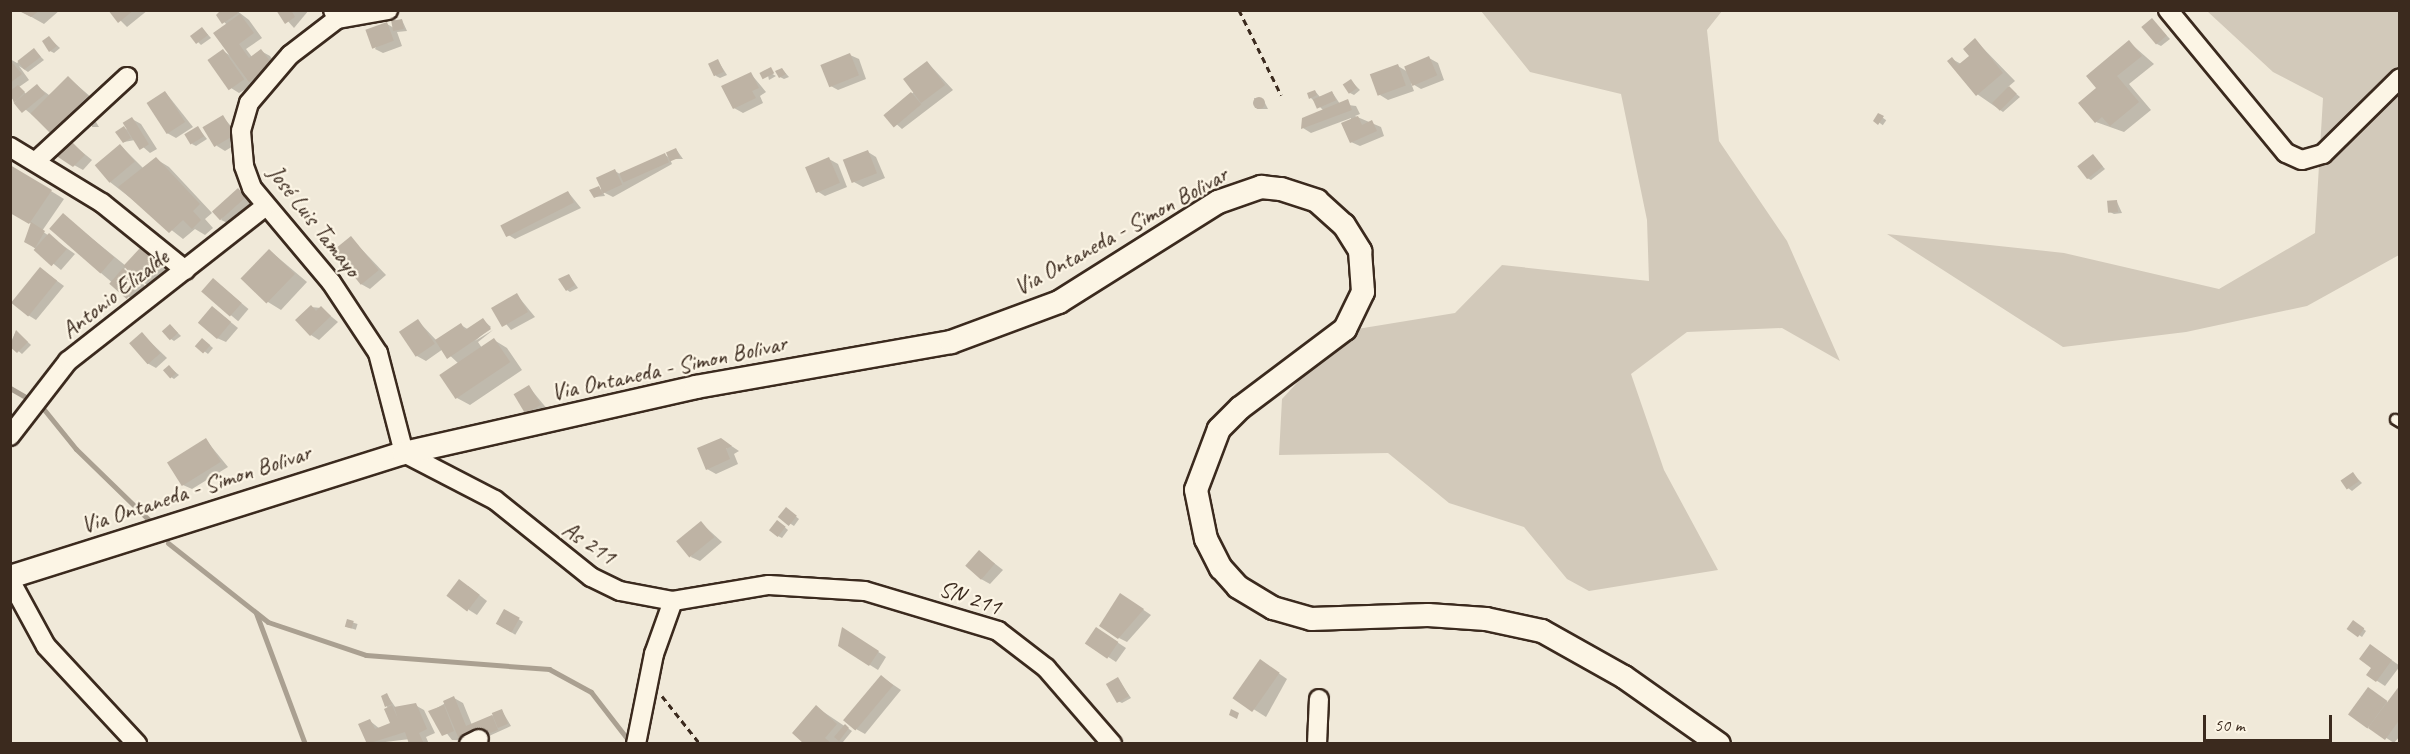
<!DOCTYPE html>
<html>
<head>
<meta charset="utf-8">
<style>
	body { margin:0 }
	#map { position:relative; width:2410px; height:754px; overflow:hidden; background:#f0e9d9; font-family:Caveat,sans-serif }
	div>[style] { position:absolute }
	.green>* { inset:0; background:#d2c9ba }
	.shadow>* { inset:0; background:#0003; transform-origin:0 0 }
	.stream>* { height:5px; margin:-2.5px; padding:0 2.5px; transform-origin:2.5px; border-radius:2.5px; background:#aaa091 }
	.building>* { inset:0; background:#beb3a4; transform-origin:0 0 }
	.round { border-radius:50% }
	.path>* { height:3px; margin-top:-1.5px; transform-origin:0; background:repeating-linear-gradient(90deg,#3b2a1e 0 6px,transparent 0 10.5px) }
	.roads { filter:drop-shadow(2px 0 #3b2a1e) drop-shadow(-2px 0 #3b2a1e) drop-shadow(0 2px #3b2a1e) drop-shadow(0 -2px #3b2a1e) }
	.service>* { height:9px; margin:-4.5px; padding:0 4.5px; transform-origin:4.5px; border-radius:4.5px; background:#fcf5e5 }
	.minor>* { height:18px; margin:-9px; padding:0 9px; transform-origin:9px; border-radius:9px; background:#fcf5e5 }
	.tertiary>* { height:22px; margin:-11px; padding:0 11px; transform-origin:11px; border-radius:11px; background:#fcf5e5 }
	span { translate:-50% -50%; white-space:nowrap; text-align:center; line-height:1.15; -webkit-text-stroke:4.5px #fcf5e5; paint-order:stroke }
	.street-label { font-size:24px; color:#3b2a1e }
	.frame { position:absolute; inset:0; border:12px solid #3b2a1e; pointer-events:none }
	.scale { position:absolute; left:2203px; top:715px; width:129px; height:27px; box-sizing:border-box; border:3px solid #3b2a1e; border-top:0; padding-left:8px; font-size:18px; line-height:21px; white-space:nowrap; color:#3b2a1e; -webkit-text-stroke:4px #fcf5e5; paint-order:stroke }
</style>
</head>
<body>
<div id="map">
	<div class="green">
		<div style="clip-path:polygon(1481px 11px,1722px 11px,1707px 30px,1719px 141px,1787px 241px,1840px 361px,1782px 328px,1687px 332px,1631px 374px,1664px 470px,1718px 570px,1589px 591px,1567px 579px,1524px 527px,1449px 503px,1388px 453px,1279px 455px,1282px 399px,1345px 331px,1455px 313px,1502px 265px,1649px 281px,1647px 220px,1621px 94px,1530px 72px)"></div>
		<div style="clip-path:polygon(2207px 11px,2399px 11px,2399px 255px,2307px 306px,2186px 332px,2063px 347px,1887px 234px,2064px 253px,2219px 289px,2315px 233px,2323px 98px,2273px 72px)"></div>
	</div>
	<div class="shadow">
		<div style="clip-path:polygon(19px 10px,60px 10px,44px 24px)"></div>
		<div style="clip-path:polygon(110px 10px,148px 10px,127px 27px)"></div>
		<div style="clip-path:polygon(224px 10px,236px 10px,249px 20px,262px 38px,246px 49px,252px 57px,261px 51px,270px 56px,280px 70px,239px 93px,231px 88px,223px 51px,231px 56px,227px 25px,218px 15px)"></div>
		<div style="clip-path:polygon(278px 10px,309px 10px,294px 28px)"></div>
		<div style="clip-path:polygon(402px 20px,407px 31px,397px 32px,402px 46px,383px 53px,375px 49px,387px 24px,394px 28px)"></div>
		<div style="clip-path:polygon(2152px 20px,2170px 39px,2161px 46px,2157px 44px)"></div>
		<div style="clip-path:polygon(202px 28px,211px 38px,201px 45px,192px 36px)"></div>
		<div style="clip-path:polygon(49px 38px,60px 48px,54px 53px,50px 51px)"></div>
		<div style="clip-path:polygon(1975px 40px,2015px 81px,2008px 87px,2020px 97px,2003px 112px,1977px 94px,1952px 59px,1961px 64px,1971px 57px)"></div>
		<div style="clip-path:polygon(2129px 42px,2154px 64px,2129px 84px,2151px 110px,2124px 132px,2096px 122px,2098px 89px)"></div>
		<div style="clip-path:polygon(34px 50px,44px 60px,28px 72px,19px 66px,29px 80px,19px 87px,27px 95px,37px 86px,49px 95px,69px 78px,100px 105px,62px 139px,10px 97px,10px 59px,17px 63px)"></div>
		<div style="clip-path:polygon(850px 55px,859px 59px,866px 79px,838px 90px,829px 85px)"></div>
		<div style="clip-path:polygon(1429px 58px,1438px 63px,1444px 80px,1421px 89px,1411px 83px,1414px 91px,1388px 100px,1380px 95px,1398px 66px,1408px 72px)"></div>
		<div style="clip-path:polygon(718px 61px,727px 75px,720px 78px,716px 76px)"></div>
		<div style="clip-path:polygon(928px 63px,953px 90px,902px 129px,885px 114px,914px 92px)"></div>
		<div style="clip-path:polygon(782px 69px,789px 77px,784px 79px,780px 77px)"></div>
		<div style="clip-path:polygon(767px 71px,776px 76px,769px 80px)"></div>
		<div style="clip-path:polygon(751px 74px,766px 92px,760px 96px,763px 103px,743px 113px,734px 108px)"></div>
		<div style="clip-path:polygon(1351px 81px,1360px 90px,1354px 95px,1350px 93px)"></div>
		<div style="clip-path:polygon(1315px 91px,1320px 97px,1332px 92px,1340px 104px,1356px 106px,1360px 114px,1355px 116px,1381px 127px,1384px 136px,1360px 146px,1351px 142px,1351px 118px,1311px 133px,1303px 128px,1324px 111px,1310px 97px)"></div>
		<div style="clip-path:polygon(166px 93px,193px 127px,176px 138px,167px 133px)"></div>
		<div style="clip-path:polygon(1254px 98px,1263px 99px,1268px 109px,1257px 109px)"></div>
		<div style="left:1879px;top:115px;width:9px;height:6px;rotate:36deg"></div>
		<div style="clip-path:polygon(223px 117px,243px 140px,225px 151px,217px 146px)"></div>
		<div style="clip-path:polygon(132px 119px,141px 124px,157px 149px,150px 153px,135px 140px,124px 142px,124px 128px,130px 131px)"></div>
		<div style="clip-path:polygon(92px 120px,96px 122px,99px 127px,92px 127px)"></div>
		<div style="clip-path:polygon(198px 128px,207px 139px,196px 146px,192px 144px)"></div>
		<div style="clip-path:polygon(70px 142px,92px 160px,83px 170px,74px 165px)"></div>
		<div style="clip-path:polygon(120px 145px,144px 169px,156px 159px,169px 167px,212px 213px,205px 219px,213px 228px,205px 235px,195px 229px,183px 239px,110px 182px)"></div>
		<div style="clip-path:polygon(676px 149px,683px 159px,670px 159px,672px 164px,613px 197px,603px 192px,605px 196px,595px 197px,615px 171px,623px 176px,665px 155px,670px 158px)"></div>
		<div style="clip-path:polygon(868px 152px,876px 157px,885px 178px,863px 187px,854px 182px)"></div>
		<div style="clip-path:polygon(2093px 156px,2105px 169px,2091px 180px,2087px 178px)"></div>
		<div style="clip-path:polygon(829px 159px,838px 164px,847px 187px,825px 196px,817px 191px)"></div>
		<div style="clip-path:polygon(10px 166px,64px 199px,42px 231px,75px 254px,61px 270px,26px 241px,32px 224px,10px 211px)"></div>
		<div style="clip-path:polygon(238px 190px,254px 202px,230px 224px,221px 220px)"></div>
		<div style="clip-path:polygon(568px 192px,581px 208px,515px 239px,507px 234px)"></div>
		<div style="clip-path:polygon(2117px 202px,2122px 213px,2114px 214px,2110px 212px)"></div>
		<div style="clip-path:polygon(evenodd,63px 215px,126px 266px,141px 249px,167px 270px,151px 287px,141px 281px,147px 289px,135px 302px,101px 273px,63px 215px,126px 267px,134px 276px,123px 270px,126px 267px)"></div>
		<div style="clip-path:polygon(351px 238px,386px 275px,370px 289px,361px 284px)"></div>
		<div style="clip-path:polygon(269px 250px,307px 282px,281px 310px,268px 302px)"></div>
		<div style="clip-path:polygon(41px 269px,64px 286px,36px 320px,28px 315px)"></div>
		<div style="clip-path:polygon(569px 275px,578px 288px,570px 292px,567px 290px)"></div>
		<div style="left:214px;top:280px;width:45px;height:16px;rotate:40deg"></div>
		<div style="clip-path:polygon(517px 295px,535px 317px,511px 330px,493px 308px)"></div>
		<div style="clip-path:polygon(212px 307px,238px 328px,226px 342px,217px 338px)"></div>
		<div style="clip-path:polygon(311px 307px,321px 308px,338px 322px,319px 340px,311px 335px)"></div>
		<div style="clip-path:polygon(483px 320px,491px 327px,475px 341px,493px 330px,478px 342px,482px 348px,494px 340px,507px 348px,522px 370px,470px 405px,457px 398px,459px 364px,443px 349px,426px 361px,417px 356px,418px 321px,437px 341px,461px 325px,469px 330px)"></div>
		<div style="clip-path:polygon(171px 326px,181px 336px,174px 341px,171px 339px)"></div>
		<div style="clip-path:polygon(16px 331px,31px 345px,22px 354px,10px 344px)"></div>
		<div style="clip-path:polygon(142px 334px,167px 358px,156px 368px,147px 363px)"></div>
		<div style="clip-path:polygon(206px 342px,213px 348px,208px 354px,204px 351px)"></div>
		<div style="clip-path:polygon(169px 367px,179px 375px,174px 379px,171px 377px)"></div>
		<div style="clip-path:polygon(529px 387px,548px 410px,534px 418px,525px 413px)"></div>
		<div style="clip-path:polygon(206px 440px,228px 467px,192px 489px,183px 485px)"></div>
		<div style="clip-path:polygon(730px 445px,739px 451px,734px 454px,738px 464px,716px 474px,707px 469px)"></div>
		<div style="clip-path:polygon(2353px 474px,2362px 483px,2352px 491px,2348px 488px)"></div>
		<div style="clip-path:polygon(790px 512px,799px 519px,794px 526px,780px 517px)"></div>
		<div style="clip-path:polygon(701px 523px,722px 542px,700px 561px,691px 557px)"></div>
		<div style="clip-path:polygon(781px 524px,788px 530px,782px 538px,778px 536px)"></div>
		<div style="clip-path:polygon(980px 552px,1003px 570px,990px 584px,981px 579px)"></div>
		<div style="clip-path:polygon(468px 586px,487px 601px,477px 615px,469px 610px)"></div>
		<div style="clip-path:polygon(1129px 600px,1151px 615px,1127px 642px,1119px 638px)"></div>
		<div style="left:505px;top:611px;width:21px;height:15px;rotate:31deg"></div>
		<div style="left:348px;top:621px;width:10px;height:6px;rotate:17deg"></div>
		<div style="clip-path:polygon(2357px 624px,2366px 631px,2362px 637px,2359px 635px)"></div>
		<div style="clip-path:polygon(851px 634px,886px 657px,878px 670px,870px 665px)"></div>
		<div style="clip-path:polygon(1105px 634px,1126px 648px,1116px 662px,1087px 643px)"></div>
		<div style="clip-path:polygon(2379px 651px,2400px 666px,2385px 686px,2368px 675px)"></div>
		<div style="clip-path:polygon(1268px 666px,1287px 679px,1266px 717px,1236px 698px)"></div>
		<div style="clip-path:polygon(882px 677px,901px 690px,865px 734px,856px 729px)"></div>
		<div style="clip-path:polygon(1118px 679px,1131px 698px,1122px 703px,1118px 701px)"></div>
		<div style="clip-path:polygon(2400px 687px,2400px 736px,2394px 743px,2350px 714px,2377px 694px,2388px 703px)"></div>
		<div style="clip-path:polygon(387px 695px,396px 708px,415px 705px,424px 710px,435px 733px,426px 737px,429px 744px,410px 739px,369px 744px,360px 725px,370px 721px,380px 729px,394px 723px,383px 697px)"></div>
		<div style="clip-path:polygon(454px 698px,463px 703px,472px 725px,502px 711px,511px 726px,478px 741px,452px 740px,430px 712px)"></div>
		<div style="clip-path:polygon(816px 707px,852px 731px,843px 742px,806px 744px)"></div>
	</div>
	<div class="stream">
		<div style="left:10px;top:388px;width:24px;rotate:30deg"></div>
		<div style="left:42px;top:407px;width:54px;rotate:51deg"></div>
		<div style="left:76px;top:449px;width:107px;rotate:44.2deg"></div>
		<div style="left:168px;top:543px;width:127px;rotate:38.3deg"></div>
		<div style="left:268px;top:622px;width:103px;rotate:18.6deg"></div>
		<div style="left:366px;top:655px;width:184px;rotate:4.4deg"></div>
		<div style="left:549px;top:669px;width:48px;rotate:28.7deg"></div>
		<div style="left:591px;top:692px;width:62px;rotate:52.2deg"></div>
		<div style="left:256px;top:613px;width:140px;rotate:69.5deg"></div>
	</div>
	<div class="building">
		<div style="clip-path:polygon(17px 10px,40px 10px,31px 17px)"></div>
		<div style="clip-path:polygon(108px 10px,134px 10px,118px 23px)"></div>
		<div style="clip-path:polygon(221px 10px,235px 10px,238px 13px,222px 24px,216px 15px)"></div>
		<div style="clip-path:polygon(276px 10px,291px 10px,295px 17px,285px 24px)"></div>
		<div style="clip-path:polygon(240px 14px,254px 33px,239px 44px,249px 58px,261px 49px,273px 65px,249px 82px,213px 33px)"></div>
		<div style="left:2152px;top:18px;width:23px;height:14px;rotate:50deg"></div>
		<div style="left:402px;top:19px;width:10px;height:11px;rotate:79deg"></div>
		<div style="left:387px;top:22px;width:20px;height:23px;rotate:70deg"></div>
		<div style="left:202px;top:27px;width:10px;height:15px;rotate:53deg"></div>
		<div style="clip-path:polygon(49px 36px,57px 46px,49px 52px,42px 41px)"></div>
		<div style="clip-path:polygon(1975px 38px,2003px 73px,1976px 96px,1947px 61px,1952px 57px,1958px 65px,1969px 56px,1963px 49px)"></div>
		<div style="clip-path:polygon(2129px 40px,2142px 56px,2117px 76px,2139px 102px,2110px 126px,2102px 117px,2095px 123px,2078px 103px,2096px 88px,2086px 76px)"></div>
		<div style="left:34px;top:48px;width:11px;height:21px;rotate:52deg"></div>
		<div style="left:223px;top:49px;width:37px;height:19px;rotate:55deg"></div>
		<div style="left:850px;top:53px;width:24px;height:32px;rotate:68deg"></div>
		<div style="left:1429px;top:56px;width:21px;height:27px;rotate:67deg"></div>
		<div style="left:718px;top:59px;width:14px;height:11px;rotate:65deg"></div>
		<div style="clip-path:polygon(10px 60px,22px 74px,10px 83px)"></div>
		<div style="left:927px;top:61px;width:30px;height:30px;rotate:53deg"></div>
		<div style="left:1398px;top:64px;width:23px;height:30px;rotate:70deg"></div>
		<div style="left:771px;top:67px;width:7px;height:13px;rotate:63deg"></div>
		<div style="clip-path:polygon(782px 68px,786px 74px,779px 78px,775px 71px)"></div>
		<div style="clip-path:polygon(751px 72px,759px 88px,752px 91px,756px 98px,733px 109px,721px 86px)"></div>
		<div style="left:68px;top:76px;width:28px;height:53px;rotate:45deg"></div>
		<div style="left:1351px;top:79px;width:11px;height:10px;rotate:56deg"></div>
		<div style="left:37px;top:84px;width:13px;height:30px;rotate:51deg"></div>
		<div style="clip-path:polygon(18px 85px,25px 92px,14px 103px,10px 91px)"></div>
		<div style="left:2009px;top:86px;width:11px;height:24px;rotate:45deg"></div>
		<div style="clip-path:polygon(1315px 90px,1317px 95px,1309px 99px,1307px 93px)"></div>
		<div style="left:165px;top:91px;width:37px;height:22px;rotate:57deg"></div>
		<div style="left:1332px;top:91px;width:10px;height:21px;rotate:66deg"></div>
		<div style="left:911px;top:92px;width:16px;height:36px;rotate:50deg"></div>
		<div class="round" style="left:1253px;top:97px;width:12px;height:12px"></div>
		<div style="clip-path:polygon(1348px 99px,1352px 110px,1301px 129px,1302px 118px)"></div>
		<div style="clip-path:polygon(1878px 113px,1884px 116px,1878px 125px,1873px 121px)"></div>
		<div style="left:223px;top:115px;width:23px;height:24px;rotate:59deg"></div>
		<div style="clip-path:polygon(1358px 116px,1362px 125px,1372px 120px,1377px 131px,1350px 143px,1341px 123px)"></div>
		<div style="left:132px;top:117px;width:32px;height:11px;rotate:58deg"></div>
		<div style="clip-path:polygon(124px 126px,131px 138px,123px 143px,115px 132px)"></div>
		<div style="left:198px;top:126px;width:12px;height:16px;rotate:59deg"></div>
		<div style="clip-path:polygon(70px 140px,85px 155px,73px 167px,55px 155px)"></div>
		<div style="left:120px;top:144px;width:23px;height:33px;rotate:50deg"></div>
		<div style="left:676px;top:148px;width:10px;height:11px;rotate:66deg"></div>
		<div style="left:868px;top:150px;width:25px;height:27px;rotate:69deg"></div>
		<div style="left:665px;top:153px;width:10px;height:50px;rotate:66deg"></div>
		<div style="left:2093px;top:154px;width:16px;height:20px;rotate:52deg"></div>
		<div style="clip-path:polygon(156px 157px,200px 204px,193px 211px,201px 220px,192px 229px,183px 220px,169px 233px,118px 187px)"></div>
		<div style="left:829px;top:157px;width:28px;height:26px;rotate:67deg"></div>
		<div style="clip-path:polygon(10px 165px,52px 190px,29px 224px,10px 213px)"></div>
		<div style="left:615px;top:169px;width:17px;height:21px;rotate:65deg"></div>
		<div style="clip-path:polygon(599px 186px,603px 194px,594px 198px,589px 190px)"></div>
		<div style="left:238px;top:188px;width:12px;height:35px;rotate:48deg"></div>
		<div style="left:568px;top:191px;width:13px;height:76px;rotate:63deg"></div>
		<div style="left:2117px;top:200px;width:12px;height:10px;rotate:85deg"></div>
		<div style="left:63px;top:213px;width:68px;height:21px;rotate:41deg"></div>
		<div style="clip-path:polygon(31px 222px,45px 231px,35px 248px,24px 242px)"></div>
		<div style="left:49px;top:233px;width:24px;height:23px;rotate:42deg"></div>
		<div style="left:351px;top:236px;width:44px;height:23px;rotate:51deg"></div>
		<div style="left:141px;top:247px;width:25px;height:26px;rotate:43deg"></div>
		<div style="left:269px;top:249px;width:36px;height:41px;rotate:44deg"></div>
		<div style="left:40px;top:267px;width:22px;height:46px;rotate:39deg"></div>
		<div style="left:123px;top:268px;width:23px;height:21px;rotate:41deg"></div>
		<div style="clip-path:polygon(569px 274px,575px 285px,566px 291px,558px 279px)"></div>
		<div style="left:213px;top:278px;width:38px;height:18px;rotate:41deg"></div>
		<div style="left:517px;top:293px;width:22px;height:30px;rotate:60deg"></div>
		<div style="clip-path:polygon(311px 305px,316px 311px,321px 306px,331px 316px,310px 336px,295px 320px)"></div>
		<div style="left:212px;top:306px;width:25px;height:22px;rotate:40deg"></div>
		<div style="clip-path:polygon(483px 318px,491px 329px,447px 359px,435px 340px,461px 323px,465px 330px)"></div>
		<div style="left:418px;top:319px;width:30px;height:23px;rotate:56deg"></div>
		<div style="left:170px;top:324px;width:12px;height:11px;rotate:48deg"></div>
		<div style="clip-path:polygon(16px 330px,28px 342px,17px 353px,10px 347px)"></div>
		<div style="left:142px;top:332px;width:28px;height:17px;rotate:49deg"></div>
		<div style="left:202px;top:338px;width:11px;height:11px;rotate:41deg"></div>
		<div style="left:494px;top:338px;width:29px;height:66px;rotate:56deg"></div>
		<div style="left:169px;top:365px;width:11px;height:8px;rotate:49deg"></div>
		<div style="left:529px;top:385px;width:23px;height:18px;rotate:59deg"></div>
		<div style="left:206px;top:438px;width:28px;height:46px;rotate:58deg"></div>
		<div style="clip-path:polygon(721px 438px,732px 446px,726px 449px,730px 459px,706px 470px,697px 448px)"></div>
		<div style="left:2353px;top:472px;width:11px;height:15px;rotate:56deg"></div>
		<div style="left:786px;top:507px;width:14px;height:13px;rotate:39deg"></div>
		<div style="left:777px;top:520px;width:11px;height:13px;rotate:38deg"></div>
		<div style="left:701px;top:521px;width:21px;height:32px;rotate:51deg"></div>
		<div style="left:979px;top:550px;width:21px;height:21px;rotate:41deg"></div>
		<div style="left:459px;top:579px;width:26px;height:21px;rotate:37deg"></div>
		<div style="clip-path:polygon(1120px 593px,1144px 609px,1118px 639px,1099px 626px)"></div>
		<div style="left:504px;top:609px;width:18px;height:17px;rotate:29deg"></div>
		<div style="left:347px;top:619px;width:7px;height:8px;rotate:16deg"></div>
		<div style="left:2353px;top:620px;width:14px;height:11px;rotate:36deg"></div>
		<div style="clip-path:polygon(842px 627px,879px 651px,869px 666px,838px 646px)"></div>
		<div style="left:1096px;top:627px;width:27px;height:20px;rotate:34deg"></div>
		<div style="clip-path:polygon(2370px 644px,2392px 660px,2376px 682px,2366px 675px,2371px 668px,2359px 659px)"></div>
		<div style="left:1260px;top:659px;width:24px;height:48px;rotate:35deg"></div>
		<div style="left:881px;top:675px;width:16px;height:59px;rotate:40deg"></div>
		<div style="left:1118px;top:677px;width:22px;height:14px;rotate:60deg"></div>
		<div style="clip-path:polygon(2400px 685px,2400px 719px,2385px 740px,2368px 728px)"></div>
		<div style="left:2368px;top:687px;width:24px;height:34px;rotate:36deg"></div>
		<div style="clip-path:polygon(387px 693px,392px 704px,385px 707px,381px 696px)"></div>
		<div style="clip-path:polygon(454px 696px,466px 726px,492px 715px,498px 730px,461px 744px,443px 701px)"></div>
		<div style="clip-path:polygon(416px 703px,427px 729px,419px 733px,424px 744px,409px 744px,405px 732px,367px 744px,358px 724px,370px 719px,375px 729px,390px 723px,384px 709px,392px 705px,398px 719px,394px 707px)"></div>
		<div style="clip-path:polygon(444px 705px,454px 731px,442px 736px,428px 711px)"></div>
		<div style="clip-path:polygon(816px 705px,837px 724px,825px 738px,832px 744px,804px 744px,792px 733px)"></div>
		<div style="left:502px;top:709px;width:16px;height:11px;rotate:68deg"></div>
		<div style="clip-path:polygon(1231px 709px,1239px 713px,1237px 719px,1229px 715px)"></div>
		<div style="clip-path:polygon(845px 724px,849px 728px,839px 741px,834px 737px)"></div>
	</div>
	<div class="path">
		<div style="left:1239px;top:10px;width:95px;rotate:63.7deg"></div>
		<div style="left:662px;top:696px;width:61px;rotate:51.6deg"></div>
	</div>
	<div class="roads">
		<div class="service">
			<div style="left:2395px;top:419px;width:6px;rotate:31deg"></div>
		</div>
		<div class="minor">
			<div style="left:333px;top:10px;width:10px;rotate:66deg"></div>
			<div style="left:337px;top:19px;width:59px;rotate:142.5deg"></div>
			<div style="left:290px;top:55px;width:63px;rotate:130.5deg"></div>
			<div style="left:249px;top:103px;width:29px;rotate:106deg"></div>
			<div style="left:241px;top:131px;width:35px;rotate:85deg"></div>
			<div style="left:244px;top:166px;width:23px;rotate:70deg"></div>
			<div style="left:252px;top:188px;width:123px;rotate:50deg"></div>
			<div style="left:331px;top:282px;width:85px;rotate:56.5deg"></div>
			<div style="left:378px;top:353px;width:103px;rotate:75.4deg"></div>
			<div style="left:404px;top:453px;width:102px;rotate:27.3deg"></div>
			<div style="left:495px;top:500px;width:123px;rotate:38.7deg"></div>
			<div style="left:591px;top:577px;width:32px;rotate:26deg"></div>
			<div style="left:620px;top:591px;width:54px;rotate:10.7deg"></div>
			<div style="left:673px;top:601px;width:97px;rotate:-9.5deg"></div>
			<div style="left:769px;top:585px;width:96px;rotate:3.6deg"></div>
			<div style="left:865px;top:591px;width:139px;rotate:16.7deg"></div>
			<div style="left:998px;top:631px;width:61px;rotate:37.6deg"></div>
			<div style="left:1046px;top:668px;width:101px;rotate:49deg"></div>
			<div style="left:2168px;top:10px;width:185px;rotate:50.5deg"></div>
			<div style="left:2286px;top:153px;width:17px;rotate:24deg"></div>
			<div style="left:2302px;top:160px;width:22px;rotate:-16deg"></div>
			<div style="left:2323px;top:154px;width:108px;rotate:-44.6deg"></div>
			<div style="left:337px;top:19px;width:52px;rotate:-10deg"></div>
			<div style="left:10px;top:147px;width:108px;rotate:31.3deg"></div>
			<div style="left:102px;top:203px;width:107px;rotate:38.9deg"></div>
			<div style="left:36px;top:161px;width:124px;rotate:-42.7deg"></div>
			<div style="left:10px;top:436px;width:95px;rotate:-52.3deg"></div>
			<div style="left:68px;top:361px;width:251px;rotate:-38.1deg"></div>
			<div style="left:10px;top:580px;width:75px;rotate:61.4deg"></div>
			<div style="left:46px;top:646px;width:134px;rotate:47.1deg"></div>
			<div style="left:469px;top:744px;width:11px;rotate:-27deg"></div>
			<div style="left:636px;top:744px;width:92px;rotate:-78.7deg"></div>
			<div style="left:654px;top:654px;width:56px;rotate:-70.3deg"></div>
			<div style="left:1317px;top:744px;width:45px;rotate:-87.5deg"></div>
		</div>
		<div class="tertiary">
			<div style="left:10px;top:577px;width:413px;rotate:-17.5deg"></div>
			<div style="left:404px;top:453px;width:299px;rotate:-12.7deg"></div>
			<div style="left:696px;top:387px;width:259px;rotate:-10deg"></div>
			<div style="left:951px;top:342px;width:115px;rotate:-20.3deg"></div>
			<div style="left:1059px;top:302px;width:188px;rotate:-32.2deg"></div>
			<div style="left:1218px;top:202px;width:46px;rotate:-19.2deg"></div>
			<div style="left:1261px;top:187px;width:20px;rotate:6deg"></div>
			<div style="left:1281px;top:189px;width:38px;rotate:18deg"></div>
			<div style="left:1317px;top:201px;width:36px;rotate:42deg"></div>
			<div style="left:1344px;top:225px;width:31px;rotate:58deg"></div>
			<div style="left:1360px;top:251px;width:41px;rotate:85.8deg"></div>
			<div style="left:1363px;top:292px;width:41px;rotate:115.9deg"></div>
			<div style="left:1345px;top:329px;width:131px;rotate:143deg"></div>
			<div style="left:1240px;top:408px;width:30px;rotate:135deg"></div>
			<div style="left:1219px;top:429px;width:65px;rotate:110.7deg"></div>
			<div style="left:1196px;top:490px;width:50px;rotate:78.5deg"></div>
			<div style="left:1206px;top:539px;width:33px;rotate:63deg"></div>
			<div style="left:1221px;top:568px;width:25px;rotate:48deg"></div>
			<div style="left:1238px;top:587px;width:41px;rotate:31deg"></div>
			<div style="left:1273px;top:608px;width:40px;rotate:16deg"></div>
			<div style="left:1311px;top:619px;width:117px;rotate:-2deg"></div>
			<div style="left:1428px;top:615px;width:58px;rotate:3.9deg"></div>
			<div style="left:1486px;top:619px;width:57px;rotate:12.1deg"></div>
			<div style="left:1542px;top:631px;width:94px;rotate:29.3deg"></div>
			<div style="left:1624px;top:677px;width:116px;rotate:35.2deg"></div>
		</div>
	</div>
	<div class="street-label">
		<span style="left:314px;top:221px;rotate:52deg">José Luis Tamayo</span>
		<span style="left:1121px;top:231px;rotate:-29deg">Via Ontaneda - Simon Bolivar</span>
		<span style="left:115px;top:294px;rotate:-38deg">Antonio Elizalde</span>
		<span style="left:669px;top:368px;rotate:-12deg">Via Ontaneda - Simon Bolivar</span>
		<span style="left:196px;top:489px;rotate:-18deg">Via Ontaneda - Simon Bolivar</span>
		<span style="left:589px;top:543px;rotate:34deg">As 211</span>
		<span style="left:970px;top:598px;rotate:19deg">SN 211</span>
	</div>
	<div class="frame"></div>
	<div class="scale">50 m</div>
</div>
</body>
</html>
